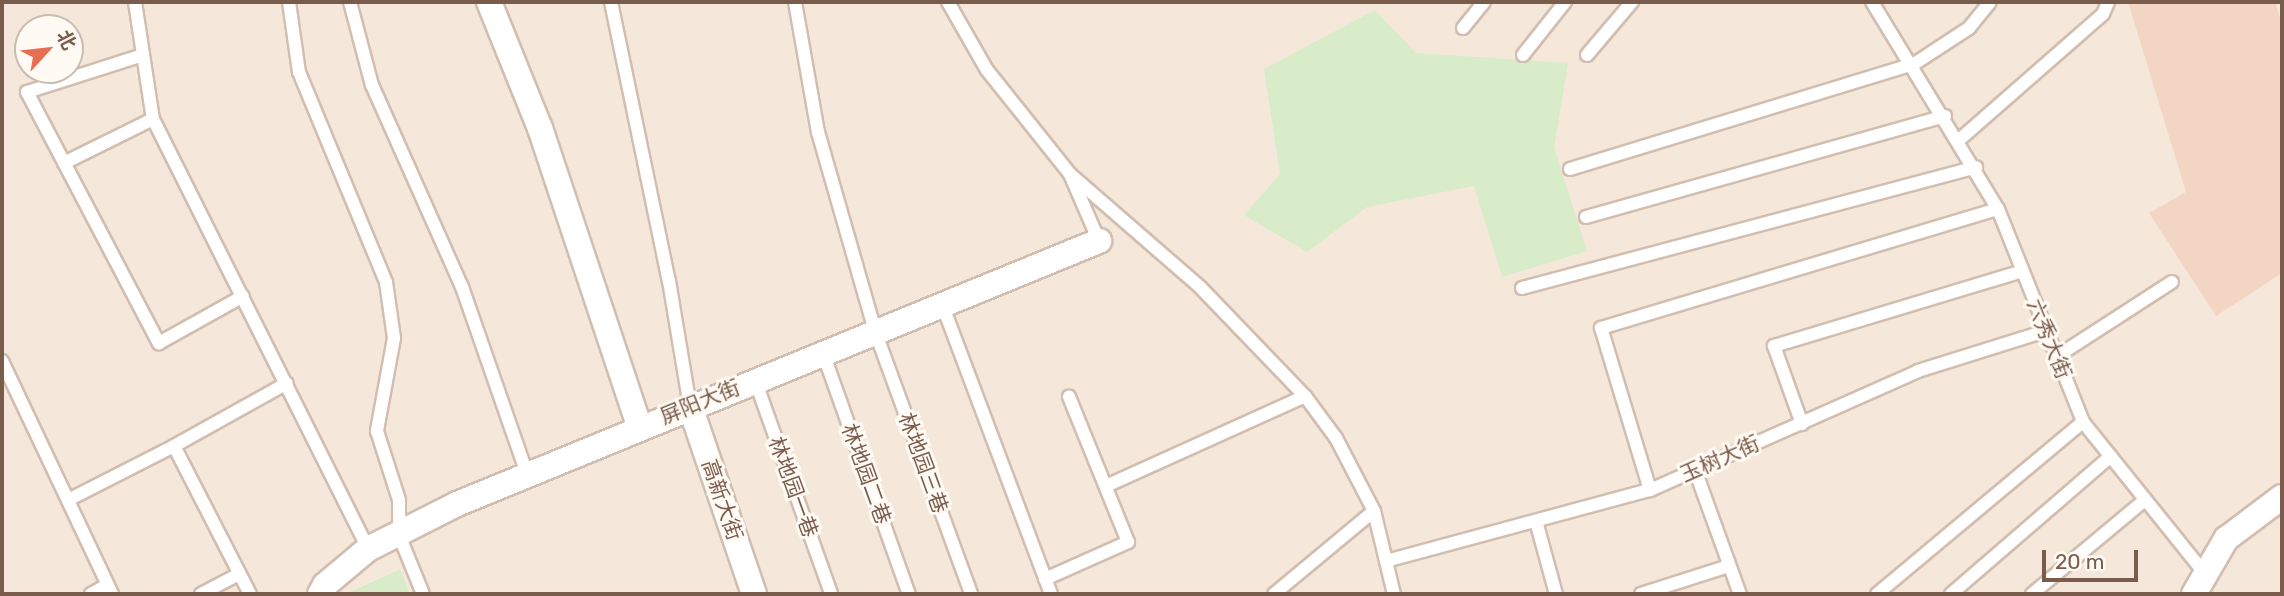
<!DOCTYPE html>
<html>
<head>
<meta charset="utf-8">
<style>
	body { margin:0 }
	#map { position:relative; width:2284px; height:596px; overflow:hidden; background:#fdf6ec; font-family:Rubik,"Noto Sans SC",sans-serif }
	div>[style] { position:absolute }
	.residential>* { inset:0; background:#f5e8da }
	.green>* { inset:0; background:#d8ecc9 }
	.building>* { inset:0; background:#f3d5c3 }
	.roads { filter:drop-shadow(2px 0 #d1beb0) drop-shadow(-2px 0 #d1beb0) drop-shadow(0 2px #d1beb0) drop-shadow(0 -2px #d1beb0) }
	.lane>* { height:12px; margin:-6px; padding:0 6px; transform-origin:6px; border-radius:6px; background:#fff }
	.street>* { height:24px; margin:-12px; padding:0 12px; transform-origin:12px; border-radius:12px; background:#fff }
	span { translate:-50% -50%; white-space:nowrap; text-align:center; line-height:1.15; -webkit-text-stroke:6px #fffaf3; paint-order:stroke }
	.street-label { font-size:21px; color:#7a5c4d }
	.frame { position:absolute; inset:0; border:4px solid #7a5c4d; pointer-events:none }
	.north { position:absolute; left:14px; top:14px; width:70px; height:70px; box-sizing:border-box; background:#fffaf3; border:2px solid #cabbb1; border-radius:50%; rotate:63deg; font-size:19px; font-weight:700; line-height:28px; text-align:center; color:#7a5c4d }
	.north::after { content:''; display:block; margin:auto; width:24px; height:32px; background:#e76f51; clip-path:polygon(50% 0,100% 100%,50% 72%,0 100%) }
	.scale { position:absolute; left:2042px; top:550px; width:96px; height:32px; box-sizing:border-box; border:4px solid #7a5c4d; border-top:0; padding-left:9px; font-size:21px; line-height:24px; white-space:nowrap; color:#7a5c4d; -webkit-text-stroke:5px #fffaf3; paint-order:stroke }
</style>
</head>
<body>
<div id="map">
	<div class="residential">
		<div style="clip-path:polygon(evenodd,2px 2px,2282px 2px,2282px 594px,410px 594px,399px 569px,345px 594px,2px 594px,2px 2px,28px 28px,70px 28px,70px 70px,28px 70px,28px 28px)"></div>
	</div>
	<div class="green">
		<div style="clip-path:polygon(1375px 10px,1416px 53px,1568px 63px,1554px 147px,1587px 251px,1502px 277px,1474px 186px,1367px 207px,1307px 252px,1244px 215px,1280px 174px,1264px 69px)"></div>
		<div style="clip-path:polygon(400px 569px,410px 594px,345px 594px)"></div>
	</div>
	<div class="building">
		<div style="clip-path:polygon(2128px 2px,2275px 2px,2282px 23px,2282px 273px,2216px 316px,2149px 213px,2186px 192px)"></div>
	</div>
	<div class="roads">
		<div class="lane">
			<div style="left:135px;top:2px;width:118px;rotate:81.3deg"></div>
			<div style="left:153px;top:119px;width:481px;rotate:63.4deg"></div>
			<div style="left:289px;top:2px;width:71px;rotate:81.9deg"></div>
			<div style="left:299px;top:72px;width:227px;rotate:67.5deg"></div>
			<div style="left:386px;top:282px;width:57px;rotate:81.9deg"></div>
			<div style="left:394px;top:338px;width:95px;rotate:100.4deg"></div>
			<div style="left:377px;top:431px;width:72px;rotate:72.3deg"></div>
			<div style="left:399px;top:500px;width:35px;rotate:90deg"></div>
			<div style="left:399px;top:535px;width:64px;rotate:67.9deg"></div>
			<div style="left:350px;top:2px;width:86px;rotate:75.2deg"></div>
			<div style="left:372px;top:85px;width:221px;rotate:66deg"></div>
			<div style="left:462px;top:287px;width:198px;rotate:70.8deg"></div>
			<div style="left:611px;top:2px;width:285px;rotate:78.3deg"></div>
			<div style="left:669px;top:281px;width:127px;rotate:80.5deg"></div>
			<div style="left:795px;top:2px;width:132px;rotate:80deg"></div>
			<div style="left:818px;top:132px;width:207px;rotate:74deg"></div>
			<div style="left:875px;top:331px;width:280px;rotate:69.9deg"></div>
			<div style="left:948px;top:2px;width:78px;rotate:60.2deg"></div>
			<div style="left:987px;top:70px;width:133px;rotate:51.4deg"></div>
			<div style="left:1070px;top:174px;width:73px;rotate:66.6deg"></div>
			<div style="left:1872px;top:2px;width:242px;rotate:58.7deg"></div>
			<div style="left:1998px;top:209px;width:229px;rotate:68.2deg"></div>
			<div style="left:2083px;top:422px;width:196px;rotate:51.2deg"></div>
			<div style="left:1463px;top:28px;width:33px;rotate:-51deg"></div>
			<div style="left:143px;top:55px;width:122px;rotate:162.3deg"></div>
			<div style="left:27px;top:92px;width:284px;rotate:62.3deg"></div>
			<div style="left:159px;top:343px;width:96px;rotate:-29.2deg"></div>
			<div style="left:1523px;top:55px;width:68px;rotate:-51.6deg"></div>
			<div style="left:1587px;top:55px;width:70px;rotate:-49.7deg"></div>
			<div style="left:1959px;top:140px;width:191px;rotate:-41.2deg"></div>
			<div style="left:2103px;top:14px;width:13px;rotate:-67deg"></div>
			<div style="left:64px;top:163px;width:99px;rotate:-26.3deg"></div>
			<div style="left:1570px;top:169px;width:360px;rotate:-17deg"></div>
			<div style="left:1914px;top:64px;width:66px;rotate:-33.2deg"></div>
			<div style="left:1969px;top:28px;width:33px;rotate:-51deg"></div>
			<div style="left:1070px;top:174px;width:172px;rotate:41deg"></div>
			<div style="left:1200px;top:287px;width:151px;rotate:46.1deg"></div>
			<div style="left:1305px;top:396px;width:52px;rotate:53.6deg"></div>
			<div style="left:1336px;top:438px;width:82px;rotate:62.5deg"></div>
			<div style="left:1374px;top:511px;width:85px;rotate:76.5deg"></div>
			<div style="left:1586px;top:217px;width:373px;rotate:-15.7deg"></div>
			<div style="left:1522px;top:288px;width:470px;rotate:-14.9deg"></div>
			<div style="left:942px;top:304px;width:310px;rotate:69.4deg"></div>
			<div style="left:823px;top:353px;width:256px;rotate:70.4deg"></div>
			<div style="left:2056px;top:357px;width:138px;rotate:-32.9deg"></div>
			<div style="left:2px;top:361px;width:258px;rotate:64.7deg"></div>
			<div style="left:755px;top:380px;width:227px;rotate:70.4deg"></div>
			<div style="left:1802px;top:424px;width:83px;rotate:-109.7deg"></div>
			<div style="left:1774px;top:346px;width:259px;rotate:-16.8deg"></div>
			<div style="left:174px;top:446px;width:129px;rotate:-29.1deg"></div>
			<div style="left:1695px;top:470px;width:132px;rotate:70.1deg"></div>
			<div style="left:1106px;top:486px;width:218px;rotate:-24.3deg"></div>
			<div style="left:1650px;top:490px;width:169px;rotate:-106.8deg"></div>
			<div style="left:1601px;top:328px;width:414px;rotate:-16.7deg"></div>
			<div style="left:68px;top:500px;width:119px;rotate:-27deg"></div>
			<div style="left:174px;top:446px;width:166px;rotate:62.8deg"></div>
			<div style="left:1536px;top:521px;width:76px;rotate:74.7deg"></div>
			<div style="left:1386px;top:561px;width:273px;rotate:-15.1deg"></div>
			<div style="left:1650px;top:490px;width:293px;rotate:-23.9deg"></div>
			<div style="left:1918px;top:371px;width:134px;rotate:-17.4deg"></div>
			<div style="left:1045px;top:579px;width:91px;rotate:-24deg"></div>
			<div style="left:1128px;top:542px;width:157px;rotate:-112.1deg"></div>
			<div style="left:91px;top:594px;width:18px;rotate:-29deg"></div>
			<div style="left:201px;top:594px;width:43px;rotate:-27.8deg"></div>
			<div style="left:1274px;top:594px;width:130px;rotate:-39.7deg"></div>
			<div style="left:1641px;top:594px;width:92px;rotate:-17.7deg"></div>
			<div style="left:1877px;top:594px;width:268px;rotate:-39.9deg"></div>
			<div style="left:1951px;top:594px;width:211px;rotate:-40.8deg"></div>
			<div style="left:2032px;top:594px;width:147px;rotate:-39.8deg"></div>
		</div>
		<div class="street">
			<div style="left:489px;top:2px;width:136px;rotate:68deg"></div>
			<div style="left:540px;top:128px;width:314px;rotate:71.6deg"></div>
			<div style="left:690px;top:406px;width:199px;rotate:71.2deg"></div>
			<div style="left:320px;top:594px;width:10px;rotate:-61deg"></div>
			<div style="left:325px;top:585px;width:56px;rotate:-39.9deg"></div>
			<div style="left:368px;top:549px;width:100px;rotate:-26.8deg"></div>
			<div style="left:457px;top:504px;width:694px;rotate:-22.28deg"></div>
			<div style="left:2194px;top:594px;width:64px;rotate:-59.8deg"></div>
			<div style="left:2226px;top:539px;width:70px;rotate:-36.9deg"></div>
		</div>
	</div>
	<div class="street-label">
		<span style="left:2049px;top:339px;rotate:68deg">六秀大街</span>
		<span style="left:700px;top:402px;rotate:-22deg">屏阳大街</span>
		<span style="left:1720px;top:459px;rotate:-24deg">玉树大街</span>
		<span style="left:923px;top:463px;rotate:70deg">林地园三巷</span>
		<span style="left:866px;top:474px;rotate:70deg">林地园二巷</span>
		<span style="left:793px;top:487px;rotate:70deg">林地园一巷</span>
		<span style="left:722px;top:500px;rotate:71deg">高新大街</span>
	</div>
	<div class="frame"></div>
	<div class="north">北</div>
	<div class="scale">20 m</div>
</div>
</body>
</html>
